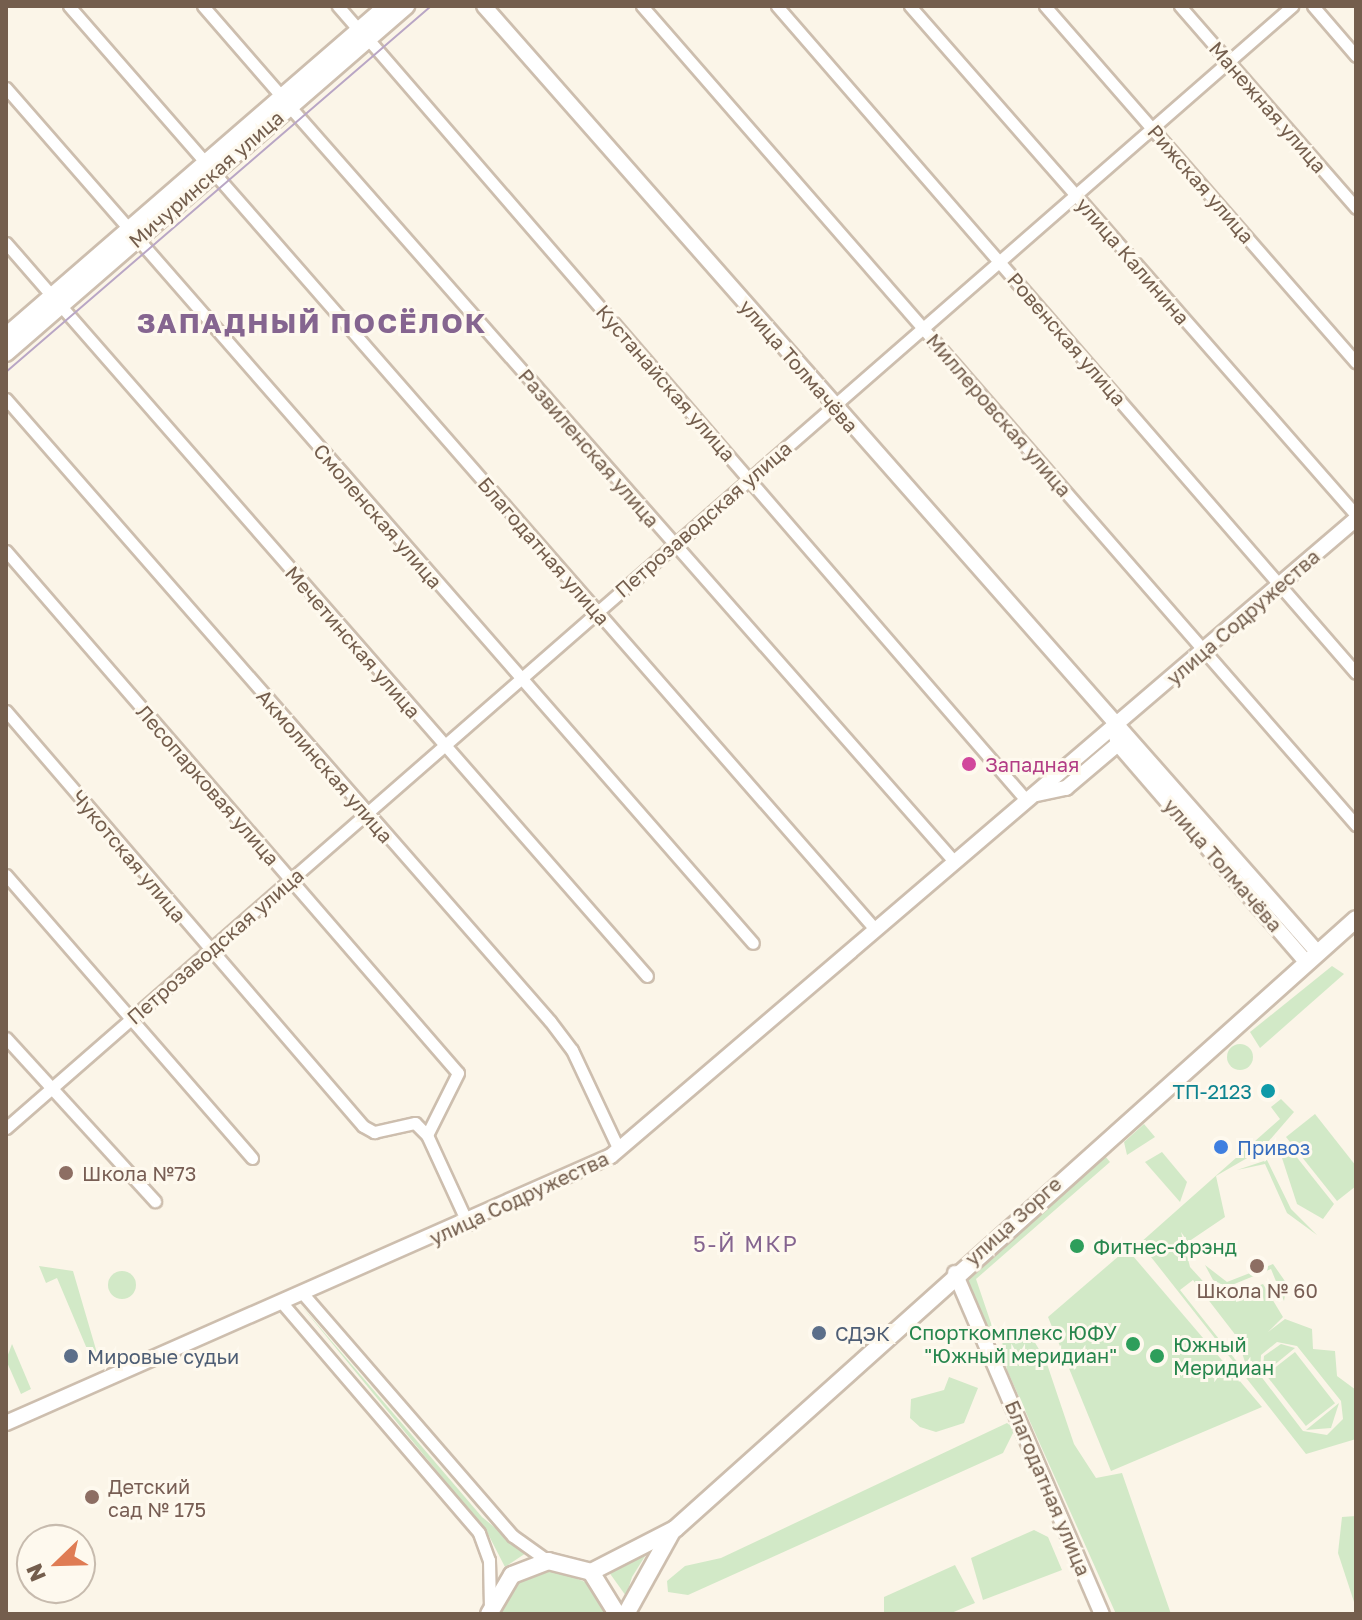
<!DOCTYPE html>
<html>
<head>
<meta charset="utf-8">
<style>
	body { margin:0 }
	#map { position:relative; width:1362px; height:1620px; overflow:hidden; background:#fbf5e8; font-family:"Golos Text",sans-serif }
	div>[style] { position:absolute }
	.green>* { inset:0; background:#d2e9c7; transform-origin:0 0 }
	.round { border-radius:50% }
	.roads { filter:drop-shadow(2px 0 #cdbeae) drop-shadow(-2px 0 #cdbeae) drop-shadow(0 2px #cdbeae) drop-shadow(0 -2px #cdbeae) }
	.minor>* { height:11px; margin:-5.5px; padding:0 5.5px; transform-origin:5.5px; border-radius:5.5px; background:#fff }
	.tertiary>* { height:14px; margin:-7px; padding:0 7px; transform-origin:7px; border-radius:7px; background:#fff }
	.secondary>* { height:16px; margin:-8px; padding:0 8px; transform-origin:8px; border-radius:8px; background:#fff }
	.tram>* { height:2px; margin:-1px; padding:0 1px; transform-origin:1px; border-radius:1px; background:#b9a6c5 }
	.dots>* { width:22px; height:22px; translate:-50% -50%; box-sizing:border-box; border:4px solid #fef9ee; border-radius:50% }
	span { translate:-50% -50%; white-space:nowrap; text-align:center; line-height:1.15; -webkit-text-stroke:6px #fef9ee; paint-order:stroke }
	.street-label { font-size:20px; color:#745e4d }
	.hotel-label { font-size:20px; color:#b23c85 }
	.left { translate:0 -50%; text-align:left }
	.culture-label { font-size:20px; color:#0d838f }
	.right { translate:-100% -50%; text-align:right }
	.shop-label { font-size:20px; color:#366cbe }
	.education-label { font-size:20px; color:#785e54 }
	.leisure-label { font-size:20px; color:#27864d }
	.service-label { font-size:20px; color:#4e5e75 }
	.neighbourhood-label { font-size:22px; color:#856590; letter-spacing:2px }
	.district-label { font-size:28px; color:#856590; font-weight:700; letter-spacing:2px }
	.frame { position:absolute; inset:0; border:8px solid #745e4d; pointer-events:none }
	.north { position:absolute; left:16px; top:1524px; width:80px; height:80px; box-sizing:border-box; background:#fef9ee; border:2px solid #c7bbae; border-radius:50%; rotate:247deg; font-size:22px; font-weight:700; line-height:32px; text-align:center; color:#745e4d }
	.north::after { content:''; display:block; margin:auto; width:28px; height:36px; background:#df7c54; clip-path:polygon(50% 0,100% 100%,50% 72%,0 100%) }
</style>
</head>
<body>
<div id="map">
	<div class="green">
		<div style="clip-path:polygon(1332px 966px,1344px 974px,1260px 1048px,1250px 1032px)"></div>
		<div class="round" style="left:1227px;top:1044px;width:26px;height:26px"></div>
		<div style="clip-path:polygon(evenodd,1281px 1099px,1294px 1112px,1261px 1150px,1216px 1176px,1225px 1217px,1188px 1242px,1181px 1232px,1190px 1267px,1211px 1290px,1233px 1295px,1263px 1284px,1283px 1317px,1268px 1332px,1285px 1319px,1312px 1329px,1313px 1349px,1335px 1351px,1337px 1376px,1356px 1390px,1356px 1439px,1306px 1454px,1140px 1243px,1280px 1119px,1271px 1107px,1281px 1099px,1193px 1280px,1237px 1337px,1250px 1378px,1180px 1290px,1193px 1280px,1281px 1099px,1277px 1342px,1297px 1346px,1341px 1401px,1343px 1419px,1327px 1435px,1303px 1431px,1260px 1375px,1261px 1355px,1277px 1342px)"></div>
		<div style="clip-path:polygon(1315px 1114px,1356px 1166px,1356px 1186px,1337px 1201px,1286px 1137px)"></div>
		<div style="clip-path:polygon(1144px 1124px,1155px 1137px,1127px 1155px,1124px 1142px)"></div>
		<div style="clip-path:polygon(1291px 1150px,1334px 1204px,1323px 1219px,1297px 1204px,1282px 1158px)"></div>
		<div style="clip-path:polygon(1162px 1152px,1187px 1182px,1180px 1202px,1145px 1162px)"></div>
		<div style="clip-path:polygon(1105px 1156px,1110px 1162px,976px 1279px,996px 1338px,989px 1342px,966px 1276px)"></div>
		<div style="clip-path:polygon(1267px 1160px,1291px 1209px,1317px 1235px,1287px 1213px,1265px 1164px,1237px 1170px)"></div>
		<div style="clip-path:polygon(1127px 1249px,1262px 1407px,1111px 1471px,1048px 1317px)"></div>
		<div style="clip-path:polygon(1273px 1264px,1287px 1284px,1284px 1301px,1271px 1269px,1227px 1287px,1213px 1280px,1205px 1265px,1227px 1282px)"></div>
		<div style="clip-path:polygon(39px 1266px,73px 1271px,97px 1353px,90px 1356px,57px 1278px,46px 1283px)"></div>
		<div class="round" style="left:108px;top:1271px;width:28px;height:28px"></div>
		<div style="clip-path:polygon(299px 1303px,482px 1517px,526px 1553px,505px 1567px,487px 1532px)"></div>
		<div style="clip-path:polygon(1017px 1329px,1028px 1331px,1046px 1361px,1074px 1444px,1096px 1478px,1122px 1473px,1171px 1614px,1116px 1614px,1007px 1370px,1002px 1341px)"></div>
		<div style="clip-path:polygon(12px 1344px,31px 1389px,21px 1394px,6px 1360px)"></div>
		<div style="clip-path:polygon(1281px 1344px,1295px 1348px,1262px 1375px,1264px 1356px)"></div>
		<div style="left:1295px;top:1352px;width:65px;height:37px;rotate:52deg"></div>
		<div style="clip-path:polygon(949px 1377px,978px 1388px,964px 1423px,936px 1432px,920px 1427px,910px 1418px,911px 1399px,944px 1390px)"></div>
		<div style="clip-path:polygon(1339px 1403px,1331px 1428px,1306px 1430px)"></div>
		<div style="clip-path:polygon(1007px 1423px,1015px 1429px,1003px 1453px,688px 1595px,668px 1592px,667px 1581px,685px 1566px,721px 1558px)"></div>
		<div style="clip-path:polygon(1356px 1516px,1356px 1608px,1338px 1553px,1342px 1517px)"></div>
		<div style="clip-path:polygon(1034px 1530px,1048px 1537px,1062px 1570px,983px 1600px,971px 1558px)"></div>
		<div style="clip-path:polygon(647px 1553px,632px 1577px,626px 1596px,606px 1568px)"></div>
		<div style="clip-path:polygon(955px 1565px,975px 1603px,949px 1614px,884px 1614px,884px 1597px)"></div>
		<div style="clip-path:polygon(554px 1570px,588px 1583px,606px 1614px,498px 1614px,518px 1582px)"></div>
	</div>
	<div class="roads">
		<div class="minor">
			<div style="left:69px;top:6px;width:208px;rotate:48.9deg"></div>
			<div style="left:203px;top:6px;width:121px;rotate:49deg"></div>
			<div style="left:338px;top:6px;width:32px;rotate:49deg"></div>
			<div style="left:642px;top:6px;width:1087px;rotate:48.92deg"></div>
			<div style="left:777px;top:6px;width:883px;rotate:49.04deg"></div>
			<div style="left:910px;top:6px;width:677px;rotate:48.77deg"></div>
			<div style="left:1045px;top:6px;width:473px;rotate:48.9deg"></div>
			<div style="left:1180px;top:6px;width:268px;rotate:48.9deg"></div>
			<div style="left:1313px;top:6px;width:66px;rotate:49.3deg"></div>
			<div style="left:368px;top:39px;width:1006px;rotate:49.15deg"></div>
			<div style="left:6px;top:88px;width:1135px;rotate:48.86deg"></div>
			<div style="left:290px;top:107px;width:1003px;rotate:48.64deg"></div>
			<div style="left:214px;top:173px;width:1003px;rotate:48.84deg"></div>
			<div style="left:6px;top:243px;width:70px;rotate:49deg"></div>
			<div style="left:61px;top:306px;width:890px;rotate:48.83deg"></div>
			<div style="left:6px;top:399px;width:826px;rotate:48.83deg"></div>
			<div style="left:550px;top:1021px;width:36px;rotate:53deg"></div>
			<div style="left:572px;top:1050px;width:110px;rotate:64.8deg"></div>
			<div style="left:6px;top:551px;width:690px;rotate:49.11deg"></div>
			<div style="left:458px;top:1073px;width:69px;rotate:116.6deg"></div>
			<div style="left:6px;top:711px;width:547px;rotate:49.3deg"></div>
			<div style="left:363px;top:1126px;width:13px;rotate:29deg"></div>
			<div style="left:374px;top:1132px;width:42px;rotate:-12.4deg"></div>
			<div style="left:415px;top:1123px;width:17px;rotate:45deg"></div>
			<div style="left:427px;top:1135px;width:98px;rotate:65.3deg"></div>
			<div style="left:6px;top:875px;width:375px;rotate:49deg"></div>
			<div style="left:6px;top:1038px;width:221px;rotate:47.6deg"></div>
			<div style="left:6px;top:1128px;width:1707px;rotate:-41.1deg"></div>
			<div style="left:304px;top:1295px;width:319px;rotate:49.1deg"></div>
			<div style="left:513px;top:1536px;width:43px;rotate:35.5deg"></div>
			<div style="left:283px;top:1304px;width:301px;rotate:49.4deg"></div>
			<div style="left:479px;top:1533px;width:29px;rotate:70deg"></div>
			<div style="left:489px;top:1560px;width:46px;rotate:88.8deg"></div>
		</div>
		<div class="tertiary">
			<div style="left:484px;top:6px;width:1262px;rotate:48.63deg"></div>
			<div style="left:1114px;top:727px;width:17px;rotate:77deg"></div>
			<div style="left:1118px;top:744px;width:289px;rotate:49.2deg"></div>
			<div style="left:1037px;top:794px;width:30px;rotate:-12deg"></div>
			<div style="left:1066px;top:788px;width:77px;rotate:-40.3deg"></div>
			<div style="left:955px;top:1273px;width:371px;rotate:66.7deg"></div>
			<div style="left:6px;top:1423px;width:661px;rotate:-23.81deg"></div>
			<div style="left:611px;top:1156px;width:980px;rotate:-40.53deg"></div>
		</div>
		<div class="secondary">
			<div style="left:6px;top:336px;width:504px;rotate:-40.9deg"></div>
			<div style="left:6px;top:353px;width:530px;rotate:-40.94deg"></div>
			<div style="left:591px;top:1572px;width:94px;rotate:-27.1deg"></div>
			<div style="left:675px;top:1529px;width:914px;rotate:-41.85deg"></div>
			<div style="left:489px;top:1614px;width:45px;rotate:-59.5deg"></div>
			<div style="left:512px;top:1575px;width:39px;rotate:-21deg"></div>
			<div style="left:548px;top:1561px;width:44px;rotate:14.3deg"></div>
			<div style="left:591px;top:1572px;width:49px;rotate:58.2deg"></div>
			<div style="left:626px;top:1614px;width:93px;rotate:-60.9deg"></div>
		</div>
	</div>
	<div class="tram">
		<div style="left:6px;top:372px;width:561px;rotate:-40.73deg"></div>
	</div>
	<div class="dots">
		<div style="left:969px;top:764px;background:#d1479c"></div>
		<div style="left:1268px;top:1091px;background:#0f9aa8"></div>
		<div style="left:1221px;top:1147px;background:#3f7fe0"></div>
		<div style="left:66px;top:1173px;background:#8d6e63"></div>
		<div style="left:1077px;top:1246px;background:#2e9e5b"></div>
		<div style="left:1257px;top:1266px;background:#8d6e63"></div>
		<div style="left:819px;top:1333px;background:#5c6f8a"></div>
		<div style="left:1133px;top:1344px;background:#2e9e5b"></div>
		<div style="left:71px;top:1356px;background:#5c6f8a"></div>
		<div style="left:1157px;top:1356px;background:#2e9e5b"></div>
		<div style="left:92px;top:1497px;background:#8d6e63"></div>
	</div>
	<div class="street-label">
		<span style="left:1268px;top:107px;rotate:49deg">Манежная улица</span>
		<span style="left:206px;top:179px;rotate:-41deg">Мичуринская улица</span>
		<span style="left:1201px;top:184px;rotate:49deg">Рижская улица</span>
		<span style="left:1133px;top:261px;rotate:49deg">улица Калинина</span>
		<span style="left:1067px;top:339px;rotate:49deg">Ровенская улица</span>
		<span style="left:799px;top:366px;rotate:49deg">улица Толмачёва</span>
		<span style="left:666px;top:383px;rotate:49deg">Кустанайская улица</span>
		<span style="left:999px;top:415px;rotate:49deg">Миллеровская улица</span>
		<span style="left:589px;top:448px;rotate:49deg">Развиленская улица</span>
		<span style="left:378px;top:516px;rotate:49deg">Смоленская улица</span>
		<span style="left:703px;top:519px;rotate:-41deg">Петрозаводская улица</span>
		<span style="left:544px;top:551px;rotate:49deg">Благодатная улица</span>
		<span style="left:1243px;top:617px;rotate:-41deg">улица Содружества</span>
		<span style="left:353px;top:642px;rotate:49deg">Мечетинская улица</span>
		<span style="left:325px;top:766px;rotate:49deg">Акмолинская улица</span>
		<span style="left:208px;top:785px;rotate:49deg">Лесопарковая улица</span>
		<span style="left:129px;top:856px;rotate:50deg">Чукотская улица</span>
		<span style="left:1223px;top:865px;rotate:49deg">улица Толмачёва</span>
		<span style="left:215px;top:946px;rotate:-41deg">Петрозаводская улица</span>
		<span style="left:519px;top:1198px;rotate:-25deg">улица Содружества</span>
		<span style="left:1013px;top:1221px;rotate:-42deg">улица Зорге</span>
		<span style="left:1048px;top:1488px;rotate:67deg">Благодатная улица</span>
	</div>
	<div class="hotel-label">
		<span class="left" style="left:985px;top:764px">Западная</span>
	</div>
	<div class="culture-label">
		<span class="right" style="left:1252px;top:1091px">ТП-2123</span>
	</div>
	<div class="shop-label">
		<span class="left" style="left:1237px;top:1147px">Привоз</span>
	</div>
	<div class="education-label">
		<span class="left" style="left:82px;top:1173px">Школа №73</span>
		<span style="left:1257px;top:1290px">Школа № 60</span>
		<span class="left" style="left:108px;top:1498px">Детский<br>сад № 175</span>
	</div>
	<div class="leisure-label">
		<span class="left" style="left:1093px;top:1246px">Фитнес-фрэнд</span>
		<span class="right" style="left:1117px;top:1344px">Спорткомплекс ЮФУ<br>"Южный меридиан"</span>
		<span class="left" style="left:1173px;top:1356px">Южный<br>Меридиан</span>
	</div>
	<div class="service-label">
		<span class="left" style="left:835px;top:1333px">СДЭК</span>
		<span class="left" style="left:87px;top:1356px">Мировые судьи</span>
	</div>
	<div class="neighbourhood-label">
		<span style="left:746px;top:1244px">5-Й МКР</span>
	</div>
	<div class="district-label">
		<span style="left:312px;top:323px">ЗАПАДНЫЙ ПОСЁЛОК</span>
	</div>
	<div class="frame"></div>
	<div class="north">N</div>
</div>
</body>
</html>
